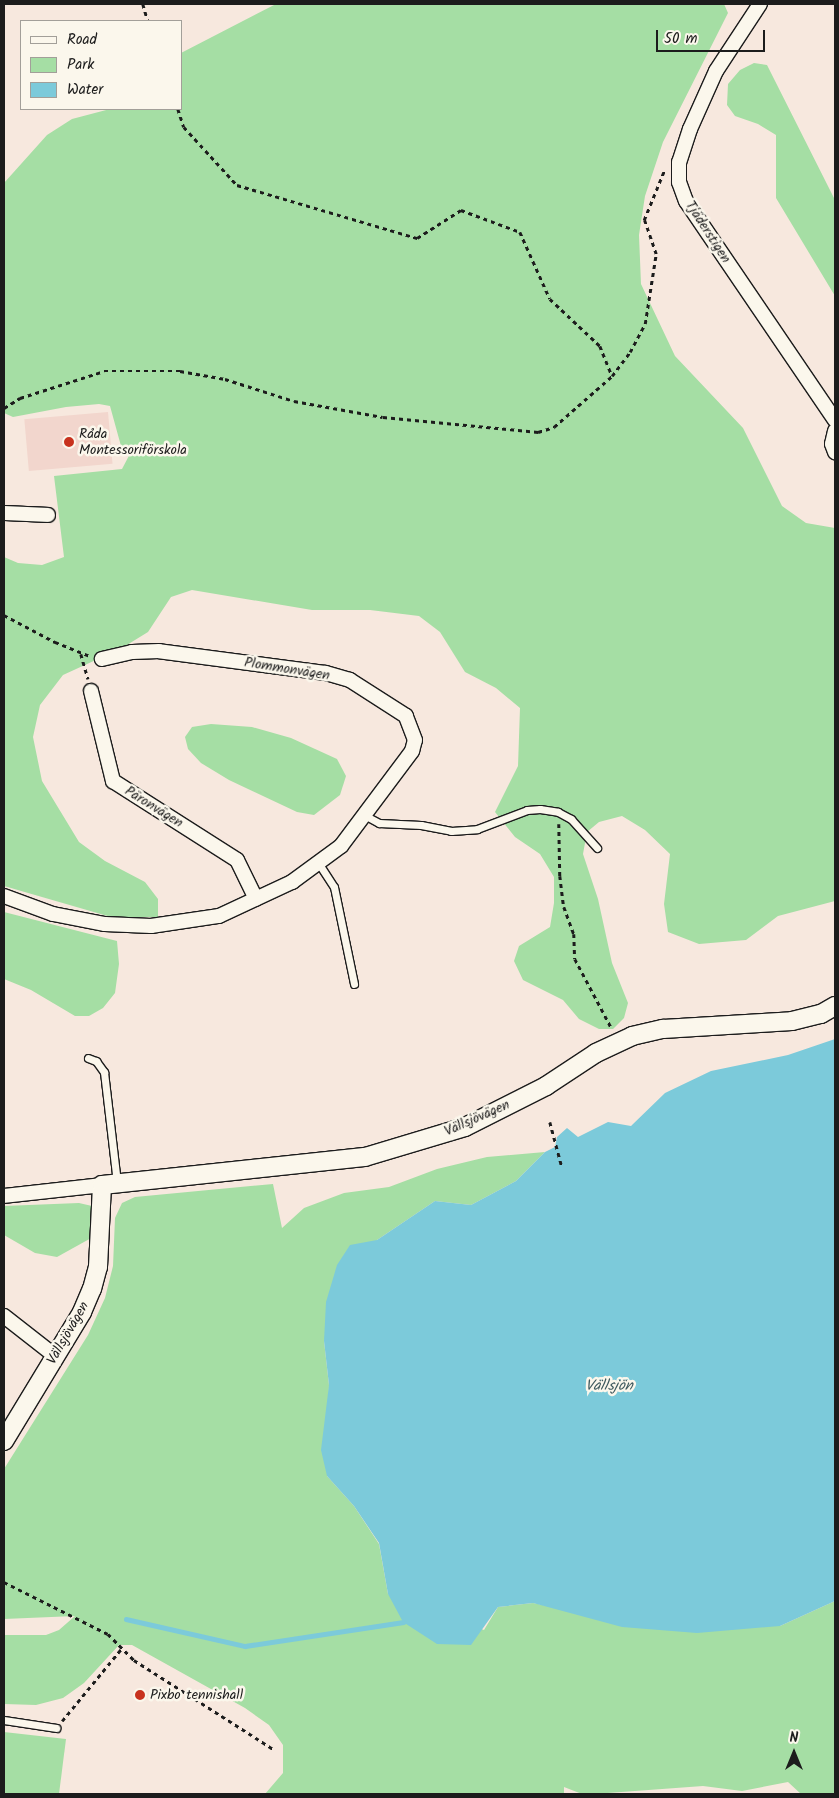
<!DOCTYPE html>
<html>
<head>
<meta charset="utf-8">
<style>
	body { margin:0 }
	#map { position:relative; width:839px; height:1798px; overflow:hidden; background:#f7e8de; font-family:Kalam,sans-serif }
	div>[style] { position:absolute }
	.built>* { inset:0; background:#f2d6cd; transform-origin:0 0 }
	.green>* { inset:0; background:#a5dea4 }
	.water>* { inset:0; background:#7ccada }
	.stream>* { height:4.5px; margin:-2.25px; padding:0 2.25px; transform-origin:2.25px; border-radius:2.25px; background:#7ccada }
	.path>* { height:2.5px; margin-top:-1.25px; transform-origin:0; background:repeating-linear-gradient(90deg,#1c1c1c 0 4px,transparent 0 8px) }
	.roads { filter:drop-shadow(1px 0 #1c1c1c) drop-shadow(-1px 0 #1c1c1c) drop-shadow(0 1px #1c1c1c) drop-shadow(0 -1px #1c1c1c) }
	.service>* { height:7px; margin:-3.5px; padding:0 3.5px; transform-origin:3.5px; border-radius:3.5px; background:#fbf7ec }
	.minor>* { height:14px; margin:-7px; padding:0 7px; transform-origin:7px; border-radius:7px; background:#fbf7ec }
	.tertiary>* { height:18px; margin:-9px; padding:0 9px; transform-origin:9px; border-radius:9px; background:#fbf7ec }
	.dots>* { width:14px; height:14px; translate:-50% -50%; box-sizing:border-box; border:2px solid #fbf7ec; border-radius:50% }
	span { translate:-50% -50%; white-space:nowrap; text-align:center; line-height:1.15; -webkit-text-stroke:5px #fbf7ec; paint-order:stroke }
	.street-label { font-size:14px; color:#1c1c1c }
	.poi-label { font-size:14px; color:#1c1c1c }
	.left { translate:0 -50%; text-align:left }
	.water-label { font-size:15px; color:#3e595e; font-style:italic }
	.frame { position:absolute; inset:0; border:5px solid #1c1c1c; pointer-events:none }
	.legend { position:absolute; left:20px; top:20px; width:162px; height:90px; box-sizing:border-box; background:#fbf7ec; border:1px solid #a29f99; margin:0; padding:6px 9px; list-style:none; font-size:15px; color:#1c1c1c }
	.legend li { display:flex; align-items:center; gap:10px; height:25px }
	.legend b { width:25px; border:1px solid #a29f99 }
	.north { position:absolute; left:769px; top:1728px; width:50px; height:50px; -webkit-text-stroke:4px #fbf7ec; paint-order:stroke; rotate:0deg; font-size:14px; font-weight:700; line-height:20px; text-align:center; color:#1c1c1c }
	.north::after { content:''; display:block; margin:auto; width:18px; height:22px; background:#1c1c1c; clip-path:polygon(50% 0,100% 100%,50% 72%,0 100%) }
	.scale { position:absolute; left:656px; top:30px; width:109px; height:22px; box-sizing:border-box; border:2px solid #1c1c1c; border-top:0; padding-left:6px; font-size:15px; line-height:18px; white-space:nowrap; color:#1c1c1c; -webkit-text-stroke:4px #fbf7ec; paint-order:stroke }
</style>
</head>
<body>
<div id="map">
	<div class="built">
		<div style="left:108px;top:412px;width:52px;height:84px;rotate:85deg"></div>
	</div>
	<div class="green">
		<div style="clip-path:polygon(276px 4px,724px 4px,728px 13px,663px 142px,645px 196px,639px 235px,641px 284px,675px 356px,743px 428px,782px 506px,806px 523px,835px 528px,835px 901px,778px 916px,746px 940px,699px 944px,668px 932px,664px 904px,670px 854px,645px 830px,622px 816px,599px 822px,587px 832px,583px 854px,598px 899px,612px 963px,628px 1003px,624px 1018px,613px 1029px,599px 1029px,579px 1019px,563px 1000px,523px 980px,514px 961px,519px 946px,550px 927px,554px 903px,554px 877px,540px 854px,515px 837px,495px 812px,518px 766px,520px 708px,496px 688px,465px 672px,440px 632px,419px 616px,370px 610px,312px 610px,192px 590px,171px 597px,148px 632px,122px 648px,63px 675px,40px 705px,33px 737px,42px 781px,79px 842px,105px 861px,145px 882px,158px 899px,158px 917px,111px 917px,4px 886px,4px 557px,18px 563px,42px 565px,64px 557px,54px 476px,122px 469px,132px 450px,121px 446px,110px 406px,99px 404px,66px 407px,13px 417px,4px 413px,4px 183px,47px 135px,72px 119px,110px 109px,181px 109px,181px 53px)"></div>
		<div style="clip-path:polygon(754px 63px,767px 65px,835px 200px,835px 296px,776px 198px,776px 135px,758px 124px,735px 116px,727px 105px,728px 84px,740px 70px)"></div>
		<div style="clip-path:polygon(211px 724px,252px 727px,291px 738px,337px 759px,346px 776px,340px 795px,314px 815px,297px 812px,229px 780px,201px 763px,188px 749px,185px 737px,192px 727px)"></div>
		<div style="clip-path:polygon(4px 912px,117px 941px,119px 964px,115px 993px,103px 1008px,89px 1016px,75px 1016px,31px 990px,4px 979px)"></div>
		<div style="clip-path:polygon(545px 1152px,516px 1181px,471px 1205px,435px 1201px,377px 1240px,324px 1341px,329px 1385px,327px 1476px,354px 1506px,379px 1544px,388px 1594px,484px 1630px,498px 1607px,533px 1603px,573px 1611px,780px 1626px,835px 1601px,835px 1794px,801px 1794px,788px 1782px,742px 1791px,703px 1786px,594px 1794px,582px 1794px,564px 1787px,564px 1794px,265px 1794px,283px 1773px,283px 1745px,269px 1725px,245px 1708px,132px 1645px,119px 1645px,84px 1683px,63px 1698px,36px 1705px,4px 1704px,4px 1635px,46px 1635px,59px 1630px,75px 1616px,4px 1619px,4px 1469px,88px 1335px,105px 1298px,113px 1266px,115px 1218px,122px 1203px,135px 1197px,273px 1184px,282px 1228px,304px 1208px,344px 1193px,389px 1187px,437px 1169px,487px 1157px)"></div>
		<div style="clip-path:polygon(79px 1203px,92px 1206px,93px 1237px,57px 1257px,35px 1253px,4px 1235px,4px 1206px)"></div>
		<div style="clip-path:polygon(4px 1732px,66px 1739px,59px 1794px,4px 1794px)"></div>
	</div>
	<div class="water">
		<div style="clip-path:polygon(835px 1039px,835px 1601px,780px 1626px,697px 1633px,622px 1627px,533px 1603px,498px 1607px,471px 1645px,437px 1644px,403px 1622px,388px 1594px,379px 1543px,354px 1506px,327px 1476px,321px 1450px,329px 1385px,324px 1341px,326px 1302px,337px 1265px,350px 1245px,377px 1240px,435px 1201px,471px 1205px,516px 1181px,545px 1152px,555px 1147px,557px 1137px,567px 1128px,578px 1137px,608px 1122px,631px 1126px,665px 1093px,711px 1071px,788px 1055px)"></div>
	</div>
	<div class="stream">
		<div style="left:126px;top:1619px;width:122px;rotate:12.8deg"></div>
		<div style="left:245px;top:1646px;width:160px;rotate:-8.6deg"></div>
	</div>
	<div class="path">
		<div style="left:143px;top:4px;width:18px;rotate:74deg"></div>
		<div style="left:178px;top:109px;width:19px;rotate:72deg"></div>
		<div style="left:184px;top:127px;width:79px;rotate:47.6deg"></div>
		<div style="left:237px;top:185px;width:188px;rotate:16.4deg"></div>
		<div style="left:417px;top:238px;width:52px;rotate:-32.5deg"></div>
		<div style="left:461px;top:210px;width:63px;rotate:20.4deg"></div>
		<div style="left:520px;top:232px;width:73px;rotate:65.9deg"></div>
		<div style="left:550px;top:299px;width:69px;rotate:43.2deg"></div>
		<div style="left:600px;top:346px;width:32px;rotate:68deg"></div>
		<div style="left:4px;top:408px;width:19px;rotate:-32deg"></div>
		<div style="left:20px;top:398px;width:88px;rotate:-17.8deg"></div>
		<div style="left:104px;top:371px;width:76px"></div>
		<div style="left:180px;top:371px;width:46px;rotate:10.1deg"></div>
		<div style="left:225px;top:379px;width:72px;rotate:17.7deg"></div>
		<div style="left:294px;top:401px;width:90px;rotate:10.2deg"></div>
		<div style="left:383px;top:417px;width:156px;rotate:5.5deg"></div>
		<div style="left:538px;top:432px;width:17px;rotate:-17deg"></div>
		<div style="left:554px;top:427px;width:77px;rotate:-41.3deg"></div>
		<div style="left:612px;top:376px;width:30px;rotate:-53deg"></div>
		<div style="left:630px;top:352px;width:32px;rotate:-62deg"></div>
		<div style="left:645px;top:324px;width:71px;rotate:-81.1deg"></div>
		<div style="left:656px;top:254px;width:36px;rotate:-109deg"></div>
		<div style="left:644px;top:220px;width:53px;rotate:-67.8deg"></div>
		<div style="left:4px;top:615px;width:58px;rotate:27.9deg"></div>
		<div style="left:55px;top:642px;width:38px;rotate:22deg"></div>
		<div style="left:81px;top:654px;width:26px;rotate:74deg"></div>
		<div style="left:559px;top:824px;width:52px;rotate:88.9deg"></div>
		<div style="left:560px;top:876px;width:31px;rotate:83deg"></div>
		<div style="left:564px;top:907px;width:29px;rotate:70deg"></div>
		<div style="left:574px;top:934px;width:25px;rotate:88deg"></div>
		<div style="left:575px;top:959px;width:79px;rotate:62.1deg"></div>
		<div style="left:550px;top:1122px;width:47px;rotate:75.1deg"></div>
		<div style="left:4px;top:1582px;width:116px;rotate:26.6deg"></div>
		<div style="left:108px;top:1634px;width:37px;rotate:45deg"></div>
		<div style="left:134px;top:1660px;width:167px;rotate:32.6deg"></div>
		<div style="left:62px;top:1721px;width:94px;rotate:-50.6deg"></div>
	</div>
	<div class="roads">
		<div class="service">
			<div style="left:366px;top:816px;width:15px;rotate:28deg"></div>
			<div style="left:379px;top:823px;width:42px;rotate:2.7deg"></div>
			<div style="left:421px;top:825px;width:31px;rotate:11deg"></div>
			<div style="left:451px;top:831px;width:26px;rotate:-4deg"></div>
			<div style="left:477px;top:829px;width:53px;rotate:-20.8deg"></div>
			<div style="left:527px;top:810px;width:13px;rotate:-4deg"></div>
			<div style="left:540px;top:809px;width:18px;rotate:9deg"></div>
			<div style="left:558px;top:812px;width:15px;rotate:28deg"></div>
			<div style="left:571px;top:819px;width:39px;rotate:48deg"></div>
			<div style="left:319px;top:864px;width:27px;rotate:57deg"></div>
			<div style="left:334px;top:887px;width:99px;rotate:78.3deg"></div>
			<div style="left:88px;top:1058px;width:9px;rotate:21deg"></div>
			<div style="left:96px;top:1061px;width:14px;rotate:54deg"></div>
			<div style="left:104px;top:1072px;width:112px;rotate:83.3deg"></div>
			<div style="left:4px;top:1720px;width:53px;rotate:8.7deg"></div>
		</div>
		<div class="minor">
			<div style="left:760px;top:4px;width:80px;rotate:123.3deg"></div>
			<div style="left:716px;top:71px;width:64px;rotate:114.1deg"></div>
			<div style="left:690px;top:129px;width:35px;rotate:108deg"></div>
			<div style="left:679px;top:162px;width:20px;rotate:90deg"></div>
			<div style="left:679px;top:182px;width:20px;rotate:70deg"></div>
			<div style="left:686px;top:201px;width:265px;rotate:55.8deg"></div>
			<div style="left:835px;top:431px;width:13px;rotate:103deg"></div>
			<div style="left:832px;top:444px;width:9px;rotate:69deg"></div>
			<div style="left:4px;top:513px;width:44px;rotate:2.6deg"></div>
			<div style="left:91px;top:691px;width:93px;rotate:76.3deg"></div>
			<div style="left:113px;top:781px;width:147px;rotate:32.5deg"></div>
			<div style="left:237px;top:860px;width:43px;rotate:64deg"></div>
			<div style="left:4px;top:896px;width:52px;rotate:20.2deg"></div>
			<div style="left:53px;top:914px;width:53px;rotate:10.9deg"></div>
			<div style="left:105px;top:924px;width:46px;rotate:2.5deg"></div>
			<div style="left:151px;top:926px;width:69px;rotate:-8.4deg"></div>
			<div style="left:219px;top:916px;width:81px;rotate:-25deg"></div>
			<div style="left:292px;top:882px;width:61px;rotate:-36.3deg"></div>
			<div style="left:341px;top:846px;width:119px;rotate:-53.2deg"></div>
			<div style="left:412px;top:751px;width:11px;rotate:-75deg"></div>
			<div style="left:415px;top:740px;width:26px;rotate:-111deg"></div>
			<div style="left:406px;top:716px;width:67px;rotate:-147.3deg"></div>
			<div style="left:350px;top:680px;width:26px;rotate:-164deg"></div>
			<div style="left:325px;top:673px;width:167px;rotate:-172.5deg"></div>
			<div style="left:159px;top:651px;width:27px;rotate:178deg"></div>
			<div style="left:132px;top:652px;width:31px;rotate:167deg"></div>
			<div style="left:4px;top:1196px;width:99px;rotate:-6.4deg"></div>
			<div style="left:4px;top:1316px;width:65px;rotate:38.1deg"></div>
		</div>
		<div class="tertiary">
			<div style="left:4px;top:1441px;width:151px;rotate:-58.8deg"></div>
			<div style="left:82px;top:1312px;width:25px;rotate:-67deg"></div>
			<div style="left:92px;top:1289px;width:23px;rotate:-75deg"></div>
			<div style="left:98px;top:1267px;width:82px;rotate:-87.2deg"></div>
			<div style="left:102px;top:1185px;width:264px;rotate:-6.1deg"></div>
			<div style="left:365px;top:1157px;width:104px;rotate:-16.7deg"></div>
			<div style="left:465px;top:1127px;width:91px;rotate:-26.8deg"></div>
			<div style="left:546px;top:1086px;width:60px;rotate:-33.4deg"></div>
			<div style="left:596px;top:1053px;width:40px;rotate:-25deg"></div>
			<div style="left:632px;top:1036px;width:32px;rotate:-13deg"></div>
			<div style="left:663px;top:1029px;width:129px;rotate:-3.5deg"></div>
			<div style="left:792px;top:1021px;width:30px;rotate:-14deg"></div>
			<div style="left:821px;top:1014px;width:16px;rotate:-30deg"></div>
		</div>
	</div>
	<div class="dots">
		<div style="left:69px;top:442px;background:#c8321e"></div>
		<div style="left:140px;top:1695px;background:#c8321e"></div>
	</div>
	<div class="street-label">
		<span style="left:708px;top:232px;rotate:57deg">Tjäderstigen</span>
		<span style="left:287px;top:669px;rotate:9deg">Plommonvägen</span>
		<span style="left:154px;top:807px;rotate:32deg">Päronvägen</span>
		<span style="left:477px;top:1118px;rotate:-24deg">Vällsjövägen</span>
		<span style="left:68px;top:1333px;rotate:-60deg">Vällsjövägen</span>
	</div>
	<div class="poi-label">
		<span class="left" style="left:79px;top:442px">Råda<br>Montessoriförskola</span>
		<span class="left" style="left:150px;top:1695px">Pixbo tennishall</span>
	</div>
	<div class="water-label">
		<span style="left:609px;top:1387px">Vällsjön</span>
	</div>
	<div class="frame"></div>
	<ul class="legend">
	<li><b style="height:6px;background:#fbf7ec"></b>Road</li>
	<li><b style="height:14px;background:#a5dea4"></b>Park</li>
	<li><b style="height:14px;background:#7ccada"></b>Water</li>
	</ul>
	<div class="north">N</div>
	<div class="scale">50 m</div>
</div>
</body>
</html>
